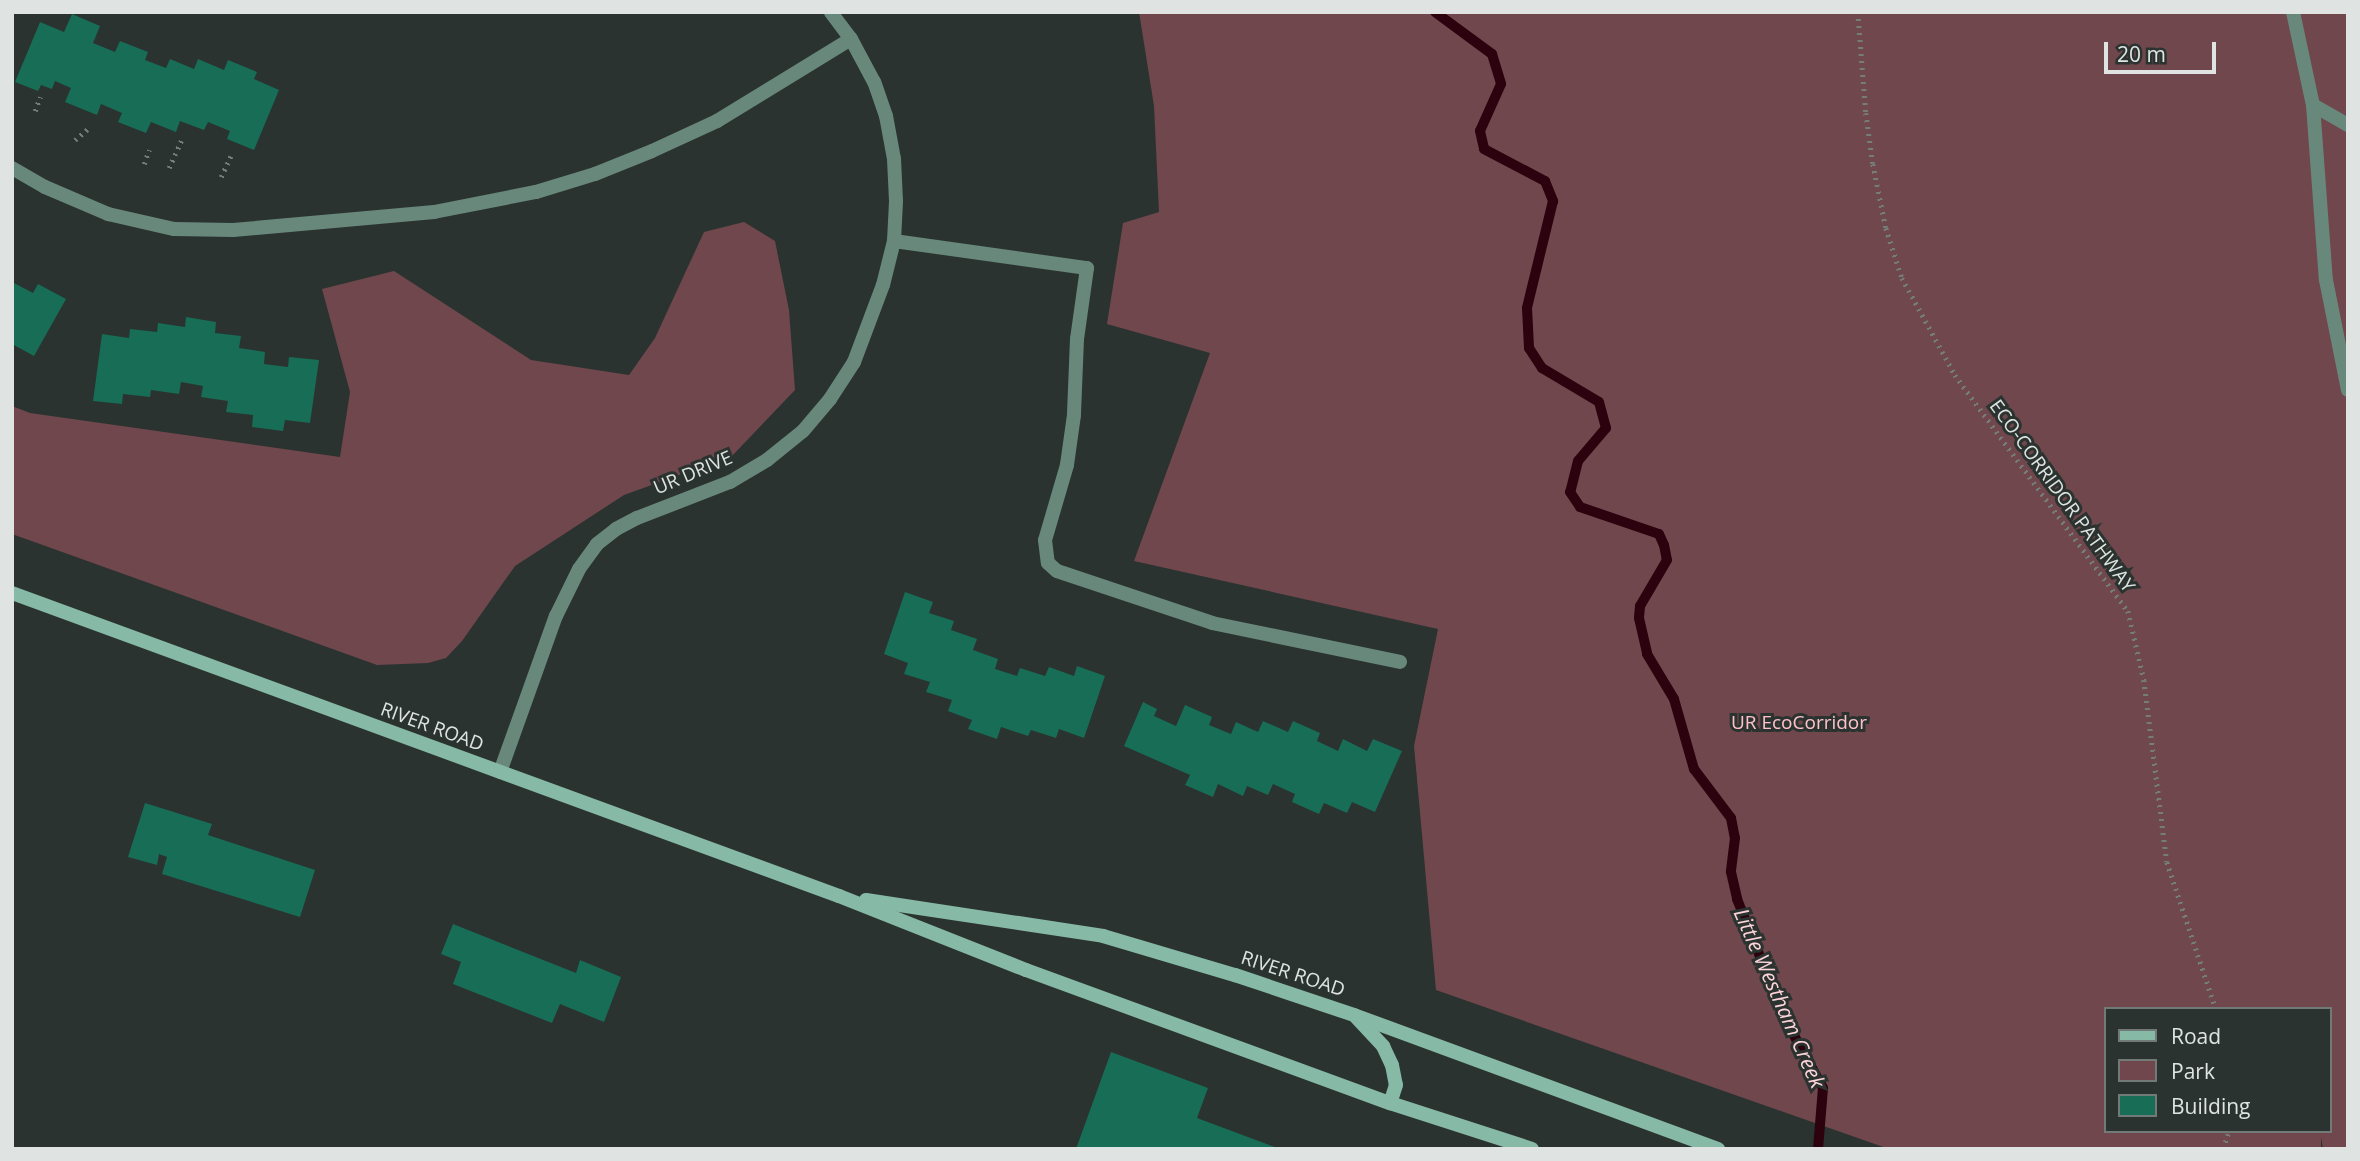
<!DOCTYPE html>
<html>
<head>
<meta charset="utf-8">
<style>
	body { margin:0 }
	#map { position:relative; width:2360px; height:1161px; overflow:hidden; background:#2a332f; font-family:"Open Sans",sans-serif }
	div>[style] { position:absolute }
	.green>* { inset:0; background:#6f474d }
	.stream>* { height:10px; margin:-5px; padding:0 5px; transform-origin:5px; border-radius:5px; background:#2b020d }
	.building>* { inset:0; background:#176d56 }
	.path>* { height:4.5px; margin-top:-2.25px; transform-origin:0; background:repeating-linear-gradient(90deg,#757d79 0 2px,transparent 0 7px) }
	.service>* { height:14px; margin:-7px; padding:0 7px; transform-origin:7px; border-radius:7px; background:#69887c }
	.minor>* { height:14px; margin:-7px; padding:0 7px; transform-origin:7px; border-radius:7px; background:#69887c }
	.secondary>* { height:14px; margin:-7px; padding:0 7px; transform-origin:7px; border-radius:7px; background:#87b9a7 }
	span { translate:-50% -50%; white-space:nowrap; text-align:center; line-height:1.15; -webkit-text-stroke:6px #2a332f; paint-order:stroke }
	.street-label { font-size:19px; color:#dfe4e2 }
	.park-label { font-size:19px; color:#fec1ca }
	.water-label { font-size:21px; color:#fed4da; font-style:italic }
	.frame { position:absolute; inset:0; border:14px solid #dfe4e2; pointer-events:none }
	.legend { position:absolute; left:2104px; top:1007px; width:228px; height:126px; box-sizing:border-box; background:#2a332f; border:2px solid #727a77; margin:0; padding:9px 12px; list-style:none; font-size:21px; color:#dfe4e2 }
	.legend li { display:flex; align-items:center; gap:14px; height:35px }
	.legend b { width:35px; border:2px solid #727a77 }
	.scale { position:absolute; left:2104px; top:42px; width:112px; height:32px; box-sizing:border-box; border:4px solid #dfe4e2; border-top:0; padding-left:9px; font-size:21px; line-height:24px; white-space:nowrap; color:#dfe4e2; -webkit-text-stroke:5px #2a332f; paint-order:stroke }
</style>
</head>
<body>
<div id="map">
	<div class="green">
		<div style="clip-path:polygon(evenodd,1139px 12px,2348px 12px,2348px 1149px,2323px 1149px,2321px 1137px,2321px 1149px,1889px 1149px,1436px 990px,1414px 746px,1438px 629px,1134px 561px,1210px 353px,1107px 324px,1123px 223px,1159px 212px,1154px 106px,1139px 12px,2106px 1009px,2330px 1009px,2330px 1131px,2106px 1131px,2106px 1009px)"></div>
		<div style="clip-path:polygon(744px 222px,775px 241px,789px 310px,795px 390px,732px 456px,624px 495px,515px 566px,462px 641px,446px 658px,428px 663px,377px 665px,12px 534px,12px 406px,30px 413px,340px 457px,350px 392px,322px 289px,394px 271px,531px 360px,629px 375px,655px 338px,704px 232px)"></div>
	</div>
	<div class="stream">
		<div style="left:1435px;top:12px;width:71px;rotate:36.4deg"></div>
		<div style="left:1492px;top:54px;width:31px;rotate:73deg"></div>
		<div style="left:1501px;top:84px;width:51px;rotate:114.1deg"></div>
		<div style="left:1480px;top:131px;width:18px;rotate:77deg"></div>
		<div style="left:1484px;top:149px;width:69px;rotate:27.7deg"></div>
		<div style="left:1545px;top:181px;width:22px;rotate:68deg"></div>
		<div style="left:1553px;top:201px;width:110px;rotate:103.7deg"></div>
		<div style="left:1527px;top:308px;width:40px;rotate:87.1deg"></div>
		<div style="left:1529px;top:348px;width:24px;rotate:57deg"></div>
		<div style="left:1542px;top:368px;width:66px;rotate:30.8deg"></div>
		<div style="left:1599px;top:402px;width:27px;rotate:75deg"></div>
		<div style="left:1606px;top:428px;width:43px;rotate:130.3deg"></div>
		<div style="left:1578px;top:461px;width:32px;rotate:104deg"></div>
		<div style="left:1570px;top:492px;width:18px;rotate:56deg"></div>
		<div style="left:1580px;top:507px;width:83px;rotate:18.9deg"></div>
		<div style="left:1659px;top:534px;width:12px;rotate:66deg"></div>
		<div style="left:1664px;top:545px;width:15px;rotate:79deg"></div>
		<div style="left:1667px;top:560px;width:53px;rotate:120.4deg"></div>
		<div style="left:1640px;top:606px;width:12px;rotate:95deg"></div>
		<div style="left:1639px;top:618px;width:37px;rotate:77deg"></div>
		<div style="left:1647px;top:654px;width:52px;rotate:59deg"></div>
		<div style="left:1674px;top:699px;width:73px;rotate:74.1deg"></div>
		<div style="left:1694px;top:769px;width:61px;rotate:52.9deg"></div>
		<div style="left:1731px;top:818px;width:20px;rotate:79deg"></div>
		<div style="left:1735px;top:838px;width:34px;rotate:97deg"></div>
		<div style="left:1731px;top:872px;width:28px;rotate:77deg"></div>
		<div style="left:1737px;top:899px;width:129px;rotate:68.2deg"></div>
		<div style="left:1785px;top:1019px;width:79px;rotate:61.2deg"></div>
		<div style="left:1823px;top:1088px;width:61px;rotate:94.7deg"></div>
	</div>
	<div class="building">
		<div style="clip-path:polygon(72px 14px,100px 26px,93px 43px,115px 52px,120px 41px,148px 52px,145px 60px,166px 68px,170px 59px,194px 69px,198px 59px,224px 70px,228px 60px,257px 72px,254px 79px,279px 90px,254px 150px,227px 139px,230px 131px,208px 122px,204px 130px,180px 121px,176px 132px,151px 122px,146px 133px,118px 122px,122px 113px,101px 104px,97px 115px,65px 102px,71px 88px,55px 81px,52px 89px,41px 85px,38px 91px,15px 82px,40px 22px,64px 32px)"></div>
		<div style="clip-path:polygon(12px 282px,33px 293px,38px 284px,66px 299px,34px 356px,12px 344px)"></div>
		<div style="clip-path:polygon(186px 317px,216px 322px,215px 333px,241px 336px,239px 348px,265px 352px,264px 364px,288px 367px,289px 357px,319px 360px,310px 423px,285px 420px,283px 431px,252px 427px,253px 415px,226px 412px,228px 401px,201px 397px,203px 386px,181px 382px,179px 394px,151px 390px,150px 397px,123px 394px,122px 404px,93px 401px,102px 334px,129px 338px,130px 329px,157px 332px,158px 323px,185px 327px)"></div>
		<div style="clip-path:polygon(905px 592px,933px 602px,929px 613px,954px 621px,951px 630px,977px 639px,973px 650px,998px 659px,995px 669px,1017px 676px,1020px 668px,1045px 676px,1049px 667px,1074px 676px,1077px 666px,1105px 676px,1084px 738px,1059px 729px,1056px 738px,1031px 730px,1028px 736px,1001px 727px,997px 739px,968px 729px,972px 720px,948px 711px,952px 700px,926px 692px,930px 682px,904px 674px,908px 663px,884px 654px)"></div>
		<div style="clip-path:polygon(1143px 702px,1157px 709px,1154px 716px,1176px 726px,1185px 705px,1212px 717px,1209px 725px,1231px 734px,1236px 722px,1258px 732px,1263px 721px,1288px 732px,1293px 721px,1320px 733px,1317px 741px,1338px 751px,1343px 739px,1367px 751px,1373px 739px,1402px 751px,1375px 812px,1352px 802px,1347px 813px,1324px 803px,1319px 814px,1292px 802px,1295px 794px,1273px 784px,1268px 795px,1247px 786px,1243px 796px,1218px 784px,1213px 797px,1185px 785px,1190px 775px,1124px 746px)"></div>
		<div style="clip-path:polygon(145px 803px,212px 824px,208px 835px,315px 870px,300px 917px,162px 874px,167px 857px,159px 854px,157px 865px,128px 857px)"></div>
		<div style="clip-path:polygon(453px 924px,576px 973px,580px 960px,621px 977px,604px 1022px,560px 1004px,552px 1023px,453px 984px,461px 962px,441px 954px)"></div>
		<div style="clip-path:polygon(1111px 1052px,1208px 1088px,1197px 1118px,1280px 1149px,1076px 1149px)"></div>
	</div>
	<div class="path">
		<div style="left:1858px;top:12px;width:101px;rotate:85.5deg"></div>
		<div style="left:1866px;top:113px;width:51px;rotate:82.2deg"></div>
		<div style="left:1873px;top:164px;width:65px;rotate:78.5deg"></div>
		<div style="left:1886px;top:228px;width:52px;rotate:72.3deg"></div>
		<div style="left:1902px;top:278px;width:111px;rotate:61.3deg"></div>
		<div style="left:1955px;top:375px;width:293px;rotate:53.8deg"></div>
		<div style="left:2128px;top:611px;width:71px;rotate:76.9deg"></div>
		<div style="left:2144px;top:680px;width:183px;rotate:82.8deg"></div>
		<div style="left:2167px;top:862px;width:155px;rotate:71.6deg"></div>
		<div style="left:35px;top:111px;width:15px;rotate:-70deg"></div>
		<div style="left:75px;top:140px;width:20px;rotate:-41deg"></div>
		<div style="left:144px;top:164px;width:15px;rotate:-70deg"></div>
		<div style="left:169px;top:168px;width:30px;rotate:-66deg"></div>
		<div style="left:221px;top:177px;width:23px;rotate:-65deg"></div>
		<div style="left:2223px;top:1149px;width:19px;rotate:-72deg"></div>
	</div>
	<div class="service">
		<div style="left:2293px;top:12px;width:95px;rotate:77.9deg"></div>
		<div style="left:2313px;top:105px;width:175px;rotate:85.8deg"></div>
		<div style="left:2326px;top:280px;width:112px;rotate:78.7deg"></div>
		<div style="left:2313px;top:105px;width:40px;rotate:29.7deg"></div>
	</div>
	<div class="minor">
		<div style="left:12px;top:168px;width:38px;rotate:30deg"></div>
		<div style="left:45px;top:187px;width:69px;rotate:23.2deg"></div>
		<div style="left:108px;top:214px;width:68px;rotate:12.8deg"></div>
		<div style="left:174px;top:229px;width:59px;rotate:1deg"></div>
		<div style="left:233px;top:230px;width:202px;rotate:-5.1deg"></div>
		<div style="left:434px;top:212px;width:104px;rotate:-11.1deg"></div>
		<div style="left:536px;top:192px;width:62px;rotate:-17deg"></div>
		<div style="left:595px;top:174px;width:61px;rotate:-22deg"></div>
		<div style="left:652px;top:151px;width:72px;rotate:-24.8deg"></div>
		<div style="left:717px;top:121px;width:157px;rotate:-31.5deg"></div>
		<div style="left:894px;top:241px;width:195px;rotate:8deg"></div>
		<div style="left:1087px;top:268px;width:72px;rotate:98deg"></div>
		<div style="left:1077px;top:339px;width:76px;rotate:92.3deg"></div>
		<div style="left:1074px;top:415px;width:50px;rotate:98deg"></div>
		<div style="left:1067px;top:465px;width:78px;rotate:106.3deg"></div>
		<div style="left:1045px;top:540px;width:23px;rotate:83deg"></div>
		<div style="left:1048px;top:563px;width:12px;rotate:42deg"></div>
		<div style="left:1057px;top:571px;width:163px;rotate:18.5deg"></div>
		<div style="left:1212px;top:623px;width:192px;rotate:11.7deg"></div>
		<div style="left:500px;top:772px;width:166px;rotate:-70.3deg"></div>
		<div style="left:556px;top:616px;width:52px;rotate:-63.9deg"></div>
		<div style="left:579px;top:569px;width:31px;rotate:-54deg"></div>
		<div style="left:597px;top:544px;width:24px;rotate:-38deg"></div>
		<div style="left:616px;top:529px;width:24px;rotate:-28deg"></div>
		<div style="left:637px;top:518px;width:100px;rotate:-21.2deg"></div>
		<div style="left:730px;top:482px;width:43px;rotate:-30.7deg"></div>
		<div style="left:767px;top:460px;width:46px;rotate:-38.9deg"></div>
		<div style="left:803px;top:431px;width:42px;rotate:-49.8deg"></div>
		<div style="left:830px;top:399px;width:44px;rotate:-57deg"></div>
		<div style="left:854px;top:362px;width:82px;rotate:-69.4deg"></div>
		<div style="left:883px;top:285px;width:45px;rotate:-76deg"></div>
		<div style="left:894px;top:241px;width:40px;rotate:-87.1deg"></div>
		<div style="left:896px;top:201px;width:42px;rotate:-92.7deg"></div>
		<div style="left:894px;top:159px;width:44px;rotate:-100.5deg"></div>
		<div style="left:886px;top:116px;width:36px;rotate:-109deg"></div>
		<div style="left:874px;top:82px;width:49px;rotate:-118.1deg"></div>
		<div style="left:851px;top:39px;width:34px;rotate:-127deg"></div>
	</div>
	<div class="secondary">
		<div style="left:12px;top:593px;width:881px;rotate:20.12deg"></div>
		<div style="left:839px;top:896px;width:201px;rotate:21.6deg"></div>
		<div style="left:1026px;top:970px;width:388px;rotate:20.1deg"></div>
		<div style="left:1390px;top:1103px;width:149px;rotate:17.9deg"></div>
		<div style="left:866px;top:900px;width:240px;rotate:8.6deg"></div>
		<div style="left:1103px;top:936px;width:138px;rotate:16.5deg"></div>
		<div style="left:1235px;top:975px;width:126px;rotate:18.6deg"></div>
		<div style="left:1354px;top:1015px;width:388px;rotate:20.2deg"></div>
		<div style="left:1356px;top:1017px;width:40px;rotate:47deg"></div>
		<div style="left:1383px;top:1046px;width:21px;rotate:65deg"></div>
		<div style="left:1392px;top:1065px;width:20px;rotate:79deg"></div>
		<div style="left:1396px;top:1085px;width:19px;rotate:108deg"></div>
	</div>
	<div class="street-label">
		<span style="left:693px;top:473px;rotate:-23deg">UR DRIVE</span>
		<span style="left:2062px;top:496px;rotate:54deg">ECO-CORRIDOR PATHWAY</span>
		<span style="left:432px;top:727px;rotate:20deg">RIVER ROAD</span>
		<span style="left:1293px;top:974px;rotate:18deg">RIVER ROAD</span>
	</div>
	<div class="park-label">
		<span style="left:1799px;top:723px">UR EcoCorridor</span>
	</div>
	<div class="water-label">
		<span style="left:1780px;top:998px;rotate:66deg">Little Westham Creek</span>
	</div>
	<div class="frame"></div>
	<ul class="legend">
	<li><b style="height:9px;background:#87b9a7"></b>Road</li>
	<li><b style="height:19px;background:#6f474d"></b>Park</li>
	<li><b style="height:19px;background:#176d56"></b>Building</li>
	</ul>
	<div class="scale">20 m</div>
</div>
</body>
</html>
